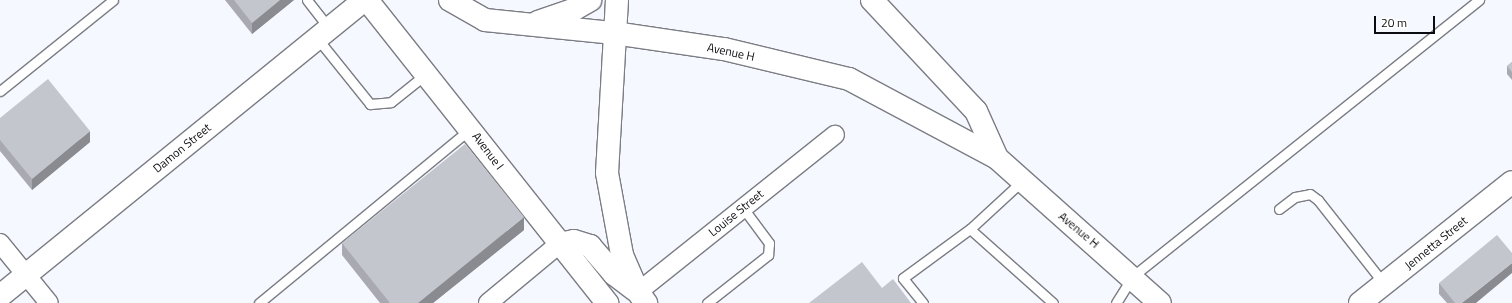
<!DOCTYPE html>
<html>
<head>
<meta charset="utf-8">
<style>
	body { margin:0 }
	#map { position:relative; width:1512px; height:303px; overflow:hidden; background:#f5f8fe; font-family:"Titillium Web",sans-serif }
	div>[style] { position:absolute }
	.roads { filter:drop-shadow(1px 0 #7b7d84) drop-shadow(-1px 0 #7b7d84) drop-shadow(0 1px #7b7d84) drop-shadow(0 -1px #7b7d84) }
	.service>* { height:9px; margin:-4.5px; padding:0 4.5px; transform-origin:4.5px; border-radius:4.5px; background:#fff }
	.minor>* { height:18px; margin:-9px; padding:0 9px; transform-origin:9px; border-radius:9px; background:#fff }
	.tertiary>* { height:22px; margin:-11px; padding:0 11px; transform-origin:11px; border-radius:11px; background:#fff }
	.secondary>* { height:22px; margin:-11px; padding:0 11px; transform-origin:11px; border-radius:11px; background:#fff }
	.primary>* { height:22px; margin:-11px; padding:0 11px; transform-origin:11px; border-radius:11px; background:#fff }
	.wall>* { inset:0; background:#a9aab1 }
	.shaded-wall>* { inset:0; background:#898b90 }
	.building>* { inset:0; background:#c4c6ce }
	span { translate:-50% -50%; white-space:nowrap; text-align:center; line-height:1.15; -webkit-text-stroke:3px #fff; paint-order:stroke }
	.street-label { font-size:12px; color:#0b0c0f }
	.scale { position:absolute; left:1374px; top:16px; width:61px; height:18px; box-sizing:border-box; border:2px solid #0b0c0f; border-top:0; padding-left:5px; font-size:12px; line-height:14px; white-space:nowrap; color:#0b0c0f; -webkit-text-stroke:3px #fff; paint-order:stroke }
</style>
</head>
<body>
<div id="map">
	<div class="roads">
		<div class="service">
			<div style="left:307px;top:0;width:36px;rotate:52deg"></div>
			<div style="left:317px;top:38px;width:85px;rotate:51.2deg"></div>
			<div style="left:370px;top:104px;width:21px;rotate:-5deg"></div>
			<div style="left:391px;top:102px;width:45px;rotate:-38.7deg"></div>
			<div style="left:0;top:91px;width:145px;rotate:-38.8deg"></div>
			<div style="left:1279px;top:209px;width:20px;rotate:-37deg"></div>
			<div style="left:1295px;top:197px;width:15px;rotate:-11deg"></div>
			<div style="left:1310px;top:194px;width:10px;rotate:37deg"></div>
			<div style="left:1318px;top:200px;width:107px;rotate:51.8deg"></div>
			<div style="left:970px;top:229px;width:111px;rotate:41.7deg"></div>
			<div style="left:259px;top:303px;width:273px;rotate:-39.5deg"></div>
			<div style="left:707px;top:303px;width:78px;rotate:-38.2deg"></div>
			<div style="left:768px;top:255px;width:12px;rotate:-85deg"></div>
			<div style="left:769px;top:243px;width:44px;rotate:-126.6deg"></div>
			<div style="left:923px;top:303px;width:32px;rotate:-129deg"></div>
			<div style="left:903px;top:278px;width:83px;rotate:-36.2deg"></div>
			<div style="left:970px;top:229px;width:69px;rotate:-42.7deg"></div>
			<div style="left:1116px;top:303px;width:32px;rotate:-58deg"></div>
			<div style="left:1133px;top:276px;width:443px;rotate:-38.6deg"></div>
		</div>
		<div class="minor">
			<div style="left:0;top:243px;width:77px;rotate:50.8deg"></div>
			<div style="left:638px;top:292px;width:252px;rotate:-38.6deg"></div>
			<div style="left:488px;top:303px;width:92px;rotate:-39.7deg"></div>
		</div>
		<div class="tertiary">
			<div style="left:0;top:296px;width:469px;rotate:-39.1deg"></div>
			<div style="left:1360px;top:303px;width:194px;rotate:-38.5deg"></div>
		</div>
		<div class="secondary">
			<div style="left:367px;top:0;width:387px;rotate:51.6deg"></div>
			<div style="left:617px;top:0;width:173px;rotate:93.3deg"></div>
			<div style="left:607px;top:173px;width:83px;rotate:79.6deg"></div>
			<div style="left:622px;top:255px;width:40px;rotate:66.6deg"></div>
			<div style="left:638px;top:292px;width:14px;rotate:54deg"></div>
			<div style="left:559px;top:244px;width:15px;rotate:-11deg"></div>
			<div style="left:574px;top:241px;width:17px;rotate:17deg"></div>
			<div style="left:590px;top:246px;width:37px;rotate:49deg"></div>
			<div style="left:614px;top:274px;width:26px;rotate:37deg"></div>
		</div>
		<div class="primary">
			<div style="left:450px;top:0;width:40px;rotate:29.7deg"></div>
			<div style="left:485px;top:20px;width:130px;rotate:5.8deg"></div>
			<div style="left:614px;top:33px;width:111px;rotate:8.3deg"></div>
			<div style="left:724px;top:49px;width:129px;rotate:13.5deg"></div>
			<div style="left:849px;top:79px;width:168px;rotate:28.1deg"></div>
			<div style="left:997px;top:158px;width:218px;rotate:41.7deg"></div>
			<div style="left:872px;top:0;width:152px;rotate:46.9deg"></div>
			<div style="left:976px;top:111px;width:51px;rotate:65.9deg"></div>
			<div style="left:538px;top:22px;width:37px;rotate:-19deg"></div>
			<div style="left:573px;top:10px;width:20px;rotate:-30deg"></div>
		</div>
	</div>
	<div class="wall">
		<div style="clip-path:polygon(225px 0,294px 0,252px 34px)"></div>
		<div style="clip-path:polygon(1512px 62px,1512px 80px,1507px 74px,1507px 66px)"></div>
		<div style="clip-path:polygon(0 118px,90px 142px,32px 190px,0 151px)"></div>
		<div style="clip-path:polygon(524px 230px,433px 303px,380px 303px,342px 255px,342px 243px)"></div>
		<div style="clip-path:polygon(1439px 283px,1476px 303px,1447px 303px,1439px 294px)"></div>
	</div>
	<div class="shaded-wall">
		<div style="clip-path:polygon(280px 0,294px 0,252px 34px,252px 23px)"></div>
		<div style="clip-path:polygon(90px 131px,90px 142px,32px 190px,32px 179px)"></div>
		<div style="clip-path:polygon(524px 217px,524px 230px,433px 303px,418px 303px)"></div>
		<div style="clip-path:polygon(1512px 263px,1512px 273px,1476px 303px,1462px 303px)"></div>
	</div>
	<div class="building">
		<div style="clip-path:polygon(234px 0,280px 0,252px 23px)"></div>
		<div style="clip-path:polygon(1512px 62px,1512px 72px,1507px 66px)"></div>
		<div style="clip-path:polygon(48px 79px,90px 131px,32px 179px,0 140px,0 118px)"></div>
		<div style="clip-path:polygon(465px 144px,524px 217px,418px 303px,390px 303px,342px 243px)"></div>
		<div style="clip-path:polygon(1497px 235px,1512px 253px,1512px 263px,1462px 303px,1455px 303px,1439px 283px)"></div>
		<div style="clip-path:polygon(862px 262px,882px 288px,893px 279px,911px 303px,809px 303px)"></div>
	</div>
	<div class="street-label">
		<span style="left:731px;top:52px;rotate:12deg">Avenue H</span>
		<span style="left:182px;top:148px;rotate:-39deg">Damon Street</span>
		<span style="left:488px;top:151px;rotate:53deg">Avenue I</span>
		<span style="left:736px;top:213px;rotate:-39deg">Louise Street</span>
		<span style="left:1079px;top:230px;rotate:40deg">Avenue H</span>
		<span style="left:1436px;top:243px;rotate:-39deg">Jennetta Street</span>
	</div>
	<div class="scale">20 m</div>
</div>
</body>
</html>
